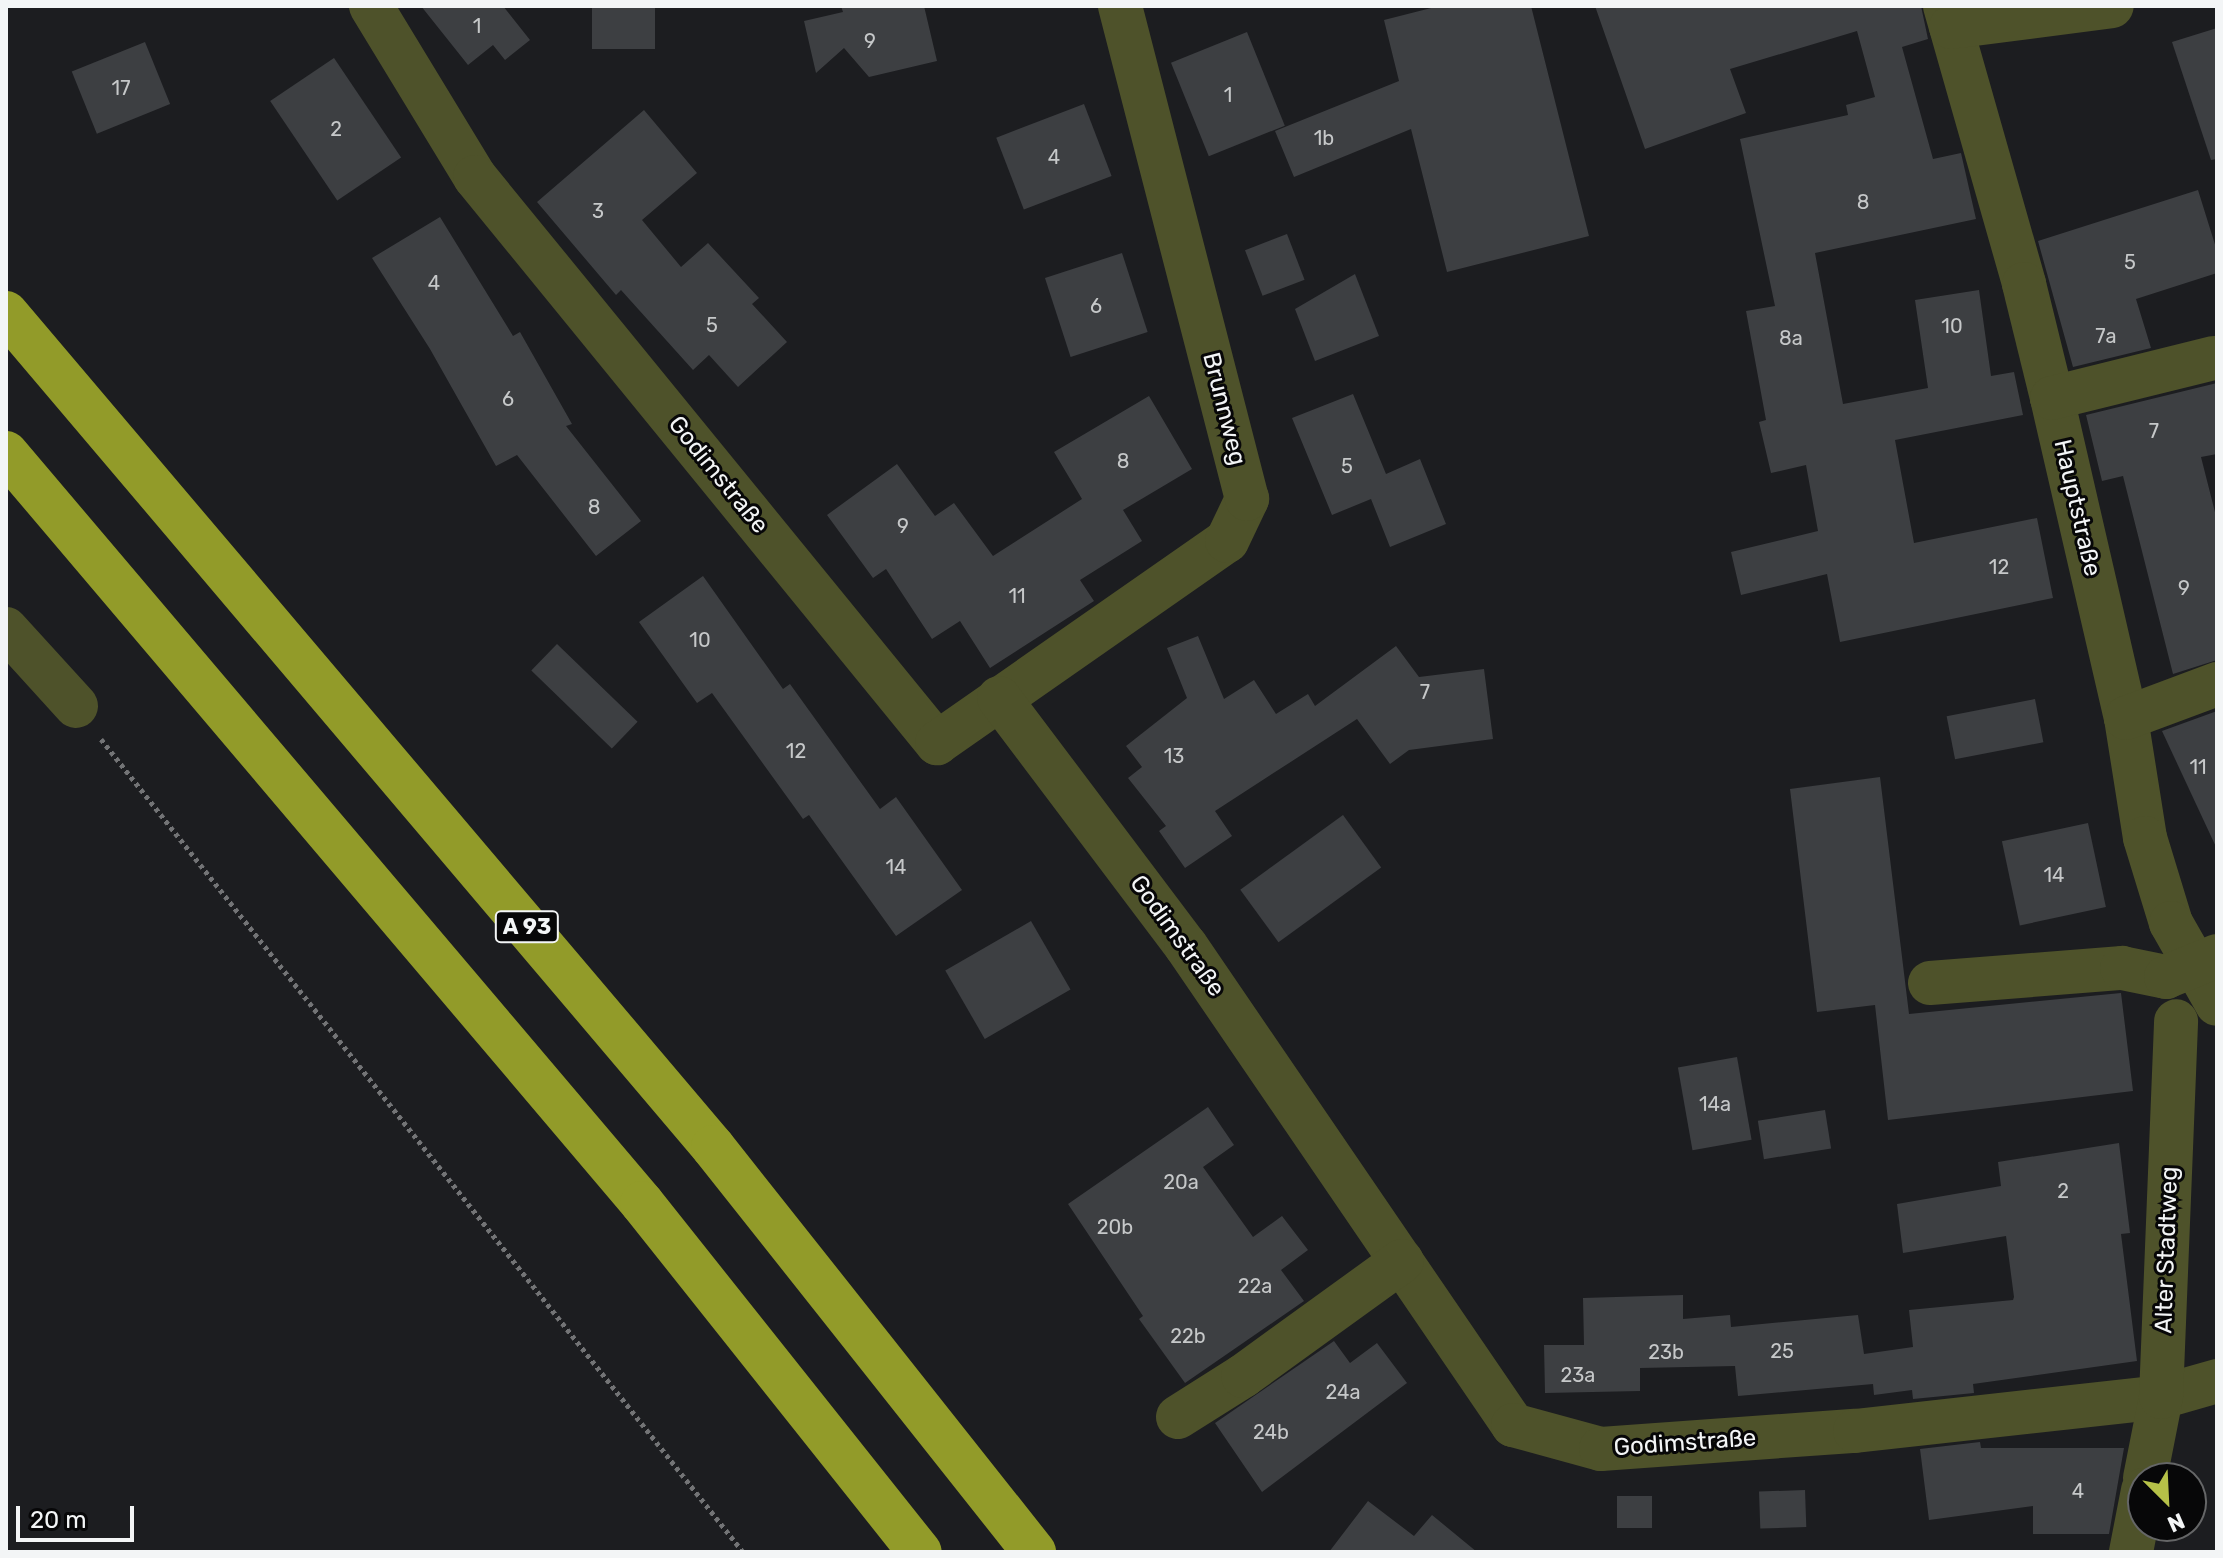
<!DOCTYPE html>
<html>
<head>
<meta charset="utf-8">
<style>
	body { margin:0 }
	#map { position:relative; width:2223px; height:1558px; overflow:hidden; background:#1c1d20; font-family:Rubik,sans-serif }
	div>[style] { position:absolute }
	.building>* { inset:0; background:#3d3f42; transform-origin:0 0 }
	.path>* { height:5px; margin-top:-2.5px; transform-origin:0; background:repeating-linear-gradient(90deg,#737476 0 4px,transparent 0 8px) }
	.minor>* { height:44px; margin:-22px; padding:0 22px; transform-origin:22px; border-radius:22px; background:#4e522a }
	.highway>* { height:44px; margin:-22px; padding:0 22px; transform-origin:22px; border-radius:22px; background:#929b29 }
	span { translate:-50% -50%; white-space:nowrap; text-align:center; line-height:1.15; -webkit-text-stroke:6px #070708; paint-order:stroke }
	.number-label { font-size:20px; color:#c6c8c9 }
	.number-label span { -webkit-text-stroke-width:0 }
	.shield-label span { padding:2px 6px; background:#070708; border:2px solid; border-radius:6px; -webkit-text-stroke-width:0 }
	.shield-label { font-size:22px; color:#f3f5f6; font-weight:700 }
	.street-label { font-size:24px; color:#f3f5f6 }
	.frame { position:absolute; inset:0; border:8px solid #f3f5f6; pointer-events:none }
	.north { position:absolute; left:2127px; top:1462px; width:80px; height:80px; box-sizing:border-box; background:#070708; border:2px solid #656667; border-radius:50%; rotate:156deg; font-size:22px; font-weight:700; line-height:32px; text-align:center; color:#f3f5f6 }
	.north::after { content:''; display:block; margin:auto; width:28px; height:36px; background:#b6c148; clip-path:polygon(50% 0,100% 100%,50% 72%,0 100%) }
	.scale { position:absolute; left:16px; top:1506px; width:118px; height:36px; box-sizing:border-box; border:4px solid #f3f5f6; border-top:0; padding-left:10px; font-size:24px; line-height:28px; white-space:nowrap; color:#f3f5f6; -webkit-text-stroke:6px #070708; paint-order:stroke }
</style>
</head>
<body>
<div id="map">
	<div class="building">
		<div style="clip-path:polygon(421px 6px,503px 6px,530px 40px,505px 60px,493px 45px,468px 65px)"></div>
		<div style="left:592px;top:6px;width:63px;height:43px"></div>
		<div style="clip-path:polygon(841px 6px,924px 6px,937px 61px,869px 77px,844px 48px,816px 73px,804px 21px,843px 12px)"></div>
		<div style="clip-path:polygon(1439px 6px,1531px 6px,1589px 236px,1447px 272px,1411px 129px,1294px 177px,1275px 131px,1399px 81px,1384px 20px)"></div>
		<div style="clip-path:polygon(1595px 6px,1921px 6px,1928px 39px,1902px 47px,1933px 159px,1961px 153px,1976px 219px,1815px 253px,1843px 404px,1928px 388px,1915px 300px,1979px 290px,1991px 376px,2014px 372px,2023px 415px,1895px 440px,1914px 543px,2037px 518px,2053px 598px,1840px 642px,1827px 574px,1741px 595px,1731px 552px,1818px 531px,1806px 465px,1771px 473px,1759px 422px,1766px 420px,1746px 311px,1775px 306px,1740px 139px,1848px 115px,1846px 105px,1875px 97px,1857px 31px,1730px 69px,1746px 113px,1645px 149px)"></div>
		<div style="clip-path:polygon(2217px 28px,2217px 159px,2211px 160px,2172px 42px)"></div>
		<div style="left:1247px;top:32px;width:101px;height:82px;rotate:68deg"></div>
		<div style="left:145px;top:42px;width:67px;height:79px;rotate:68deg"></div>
		<div style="left:334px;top:58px;width:120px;height:77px;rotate:56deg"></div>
		<div style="left:1084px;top:104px;width:77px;height:94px;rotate:69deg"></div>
		<div style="clip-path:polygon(644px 110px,697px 173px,642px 220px,681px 267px,708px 243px,759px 298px,752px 304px,787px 342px,738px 387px,709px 355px,693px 370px,621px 290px,616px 295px,537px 202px)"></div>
		<div style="clip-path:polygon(2198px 190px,2217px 251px,2217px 273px,2136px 299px,2151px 348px,2073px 367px,2038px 241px)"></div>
		<div style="clip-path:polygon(440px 217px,513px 336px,520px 332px,572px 424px,566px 426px,641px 521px,596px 556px,517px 455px,496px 466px,430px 349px,372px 258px)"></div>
		<div style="left:1287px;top:234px;width:49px;height:45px;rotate:69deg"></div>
		<div style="left:1122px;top:253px;width:83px;height:81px;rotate:72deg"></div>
		<div style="clip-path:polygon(1355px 274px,1379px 336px,1315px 361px,1295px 309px)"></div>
		<div style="clip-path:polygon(2217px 383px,2217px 454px,2201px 457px,2217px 520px,2217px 660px,2173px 674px,2123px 476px,2102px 481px,2086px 415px)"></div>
		<div style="clip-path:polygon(1353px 394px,1386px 474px,1420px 459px,1446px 524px,1390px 547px,1371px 499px,1332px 515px,1292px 418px)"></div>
		<div style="clip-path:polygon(1149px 396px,1192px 469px,1123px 510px,1142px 541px,1080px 580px,1094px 601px,990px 668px,960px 621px,932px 639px,886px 569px,873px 578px,827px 515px,897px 464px,935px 516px,954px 503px,993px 556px,1082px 499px,1054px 452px)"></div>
		<div style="clip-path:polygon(703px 576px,783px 689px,790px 684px,880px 809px,896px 797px,962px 890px,896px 936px,809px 815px,803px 819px,712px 693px,697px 703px,639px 622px)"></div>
		<div style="clip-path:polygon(1198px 636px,1224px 699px,1254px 680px,1276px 714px,1308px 694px,1315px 706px,1396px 646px,1419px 677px,1484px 669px,1493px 739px,1409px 750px,1390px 764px,1357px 719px,1215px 811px,1232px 836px,1185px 868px,1159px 831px,1166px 826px,1128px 778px,1142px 767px,1126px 746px,1187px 698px,1167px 648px)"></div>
		<div style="left:557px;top:644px;width:112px;height:37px;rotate:44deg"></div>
		<div style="left:2035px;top:699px;width:44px;height:90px;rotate:79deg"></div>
		<div style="clip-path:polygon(2217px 711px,2217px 849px,2162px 731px)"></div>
		<div style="clip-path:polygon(1880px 777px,1909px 1014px,2121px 993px,2133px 1091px,1888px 1120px,1875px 1005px,1817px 1012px,1790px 789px)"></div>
		<div style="left:1343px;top:815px;width:65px;height:127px;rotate:54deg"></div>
		<div style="left:2088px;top:823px;width:86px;height:88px;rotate:78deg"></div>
		<div style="left:1031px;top:921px;width:79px;height:99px;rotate:60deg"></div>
		<div style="left:1737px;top:1057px;width:84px;height:60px;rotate:80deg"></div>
		<div style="clip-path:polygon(1208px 1107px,1234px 1145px,1203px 1167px,1253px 1237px,1282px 1216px,1308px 1250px,1281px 1270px,1304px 1301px,1185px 1383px,1139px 1319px,1143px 1316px,1068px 1204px)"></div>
		<div style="left:1825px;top:1110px;width:39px;height:68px;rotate:81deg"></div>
		<div style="clip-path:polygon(2119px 1143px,2130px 1233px,2121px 1234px,2137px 1361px,1973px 1384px,1974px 1393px,1913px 1399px,1912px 1390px,1874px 1395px,1873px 1384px,1738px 1396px,1735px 1366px,1640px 1368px,1640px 1391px,1545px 1393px,1544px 1345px,1584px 1345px,1583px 1298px,1683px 1295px,1683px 1319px,1730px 1315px,1731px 1327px,1858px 1315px,1864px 1354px,1913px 1347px,1909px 1310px,2013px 1300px,2014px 1297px,2006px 1236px,1903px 1253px,1897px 1204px,2001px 1186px,1998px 1162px)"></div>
		<div style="clip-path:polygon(1334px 1341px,1350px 1363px,1377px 1343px,1407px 1383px,1262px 1492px,1215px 1423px)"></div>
		<div style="clip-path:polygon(1980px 1442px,1981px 1448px,2124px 1448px,2109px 1534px,2033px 1534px,2033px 1506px,1929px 1520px,1920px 1449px)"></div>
		<div style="left:1805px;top:1490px;width:37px;height:46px;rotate:88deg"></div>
		<div style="left:1617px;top:1496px;width:35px;height:32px"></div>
		<div style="clip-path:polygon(1368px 1501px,1414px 1536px,1432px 1515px,1477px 1552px,1329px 1552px)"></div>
	</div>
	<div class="path">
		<div style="left:101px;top:739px;width:1036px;rotate:51.7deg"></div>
	</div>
	<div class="minor">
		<div style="left:371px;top:6px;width:200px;rotate:58.7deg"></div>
		<div style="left:475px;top:177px;width:731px;rotate:50.78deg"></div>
		<div style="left:937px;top:743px;width:353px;rotate:-34.9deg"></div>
		<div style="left:1227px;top:541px;width:47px;rotate:-64.5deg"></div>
		<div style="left:1247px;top:499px;width:509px;rotate:-104.45deg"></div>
		<div style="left:1945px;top:6px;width:289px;rotate:74.1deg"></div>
		<div style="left:2024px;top:284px;width:117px;rotate:76.2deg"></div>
		<div style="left:2052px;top:398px;width:328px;rotate:77deg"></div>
		<div style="left:2126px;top:718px;width:121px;rotate:81deg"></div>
		<div style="left:2145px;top:838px;width:89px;rotate:73deg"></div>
		<div style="left:2171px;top:923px;width:93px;rotate:60.4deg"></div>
		<div style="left:1951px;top:27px;width:162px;rotate:-7.4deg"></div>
		<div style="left:2052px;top:398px;width:167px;rotate:-13.9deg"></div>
		<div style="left:6px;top:629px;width:104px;rotate:47.7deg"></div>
		<div style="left:999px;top:698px;width:311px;rotate:53deg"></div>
		<div style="left:1186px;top:946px;width:580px;rotate:55.68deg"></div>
		<div style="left:1513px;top:1425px;width:91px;rotate:15.3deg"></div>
		<div style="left:1601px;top:1449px;width:255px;rotate:-4.1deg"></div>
		<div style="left:1855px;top:1431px;width:308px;rotate:-6.3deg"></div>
		<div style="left:2161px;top:1397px;width:58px;rotate:-15.9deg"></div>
		<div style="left:2126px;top:718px;width:97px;rotate:-20.5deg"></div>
		<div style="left:1930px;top:983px;width:193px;rotate:-4.5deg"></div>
		<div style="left:2122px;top:968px;width:45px;rotate:11.6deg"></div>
		<div style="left:2166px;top:977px;width:55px;rotate:-22.4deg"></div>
		<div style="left:1178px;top:1417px;width:77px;rotate:-32.2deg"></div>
		<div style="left:1243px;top:1376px;width:196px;rotate:-35.9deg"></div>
		<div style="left:2145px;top:1478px;width:83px;rotate:-78.8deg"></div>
		<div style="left:2161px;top:1397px;width:376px;rotate:-87.7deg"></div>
		<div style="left:2131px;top:1552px;width:63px;rotate:-79deg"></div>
	</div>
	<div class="highway">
		<div style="left:6px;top:313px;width:1093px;rotate:49.71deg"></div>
		<div style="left:713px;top:1147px;width:517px;rotate:51.6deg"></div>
		<div style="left:6px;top:453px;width:983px;rotate:49.7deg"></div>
		<div style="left:642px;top:1203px;width:446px;rotate:51.5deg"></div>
	</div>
	<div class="number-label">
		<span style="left:477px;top:26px">1</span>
		<span style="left:870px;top:41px">9</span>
		<span style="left:121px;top:88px">17</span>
		<span style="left:1228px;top:95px">1</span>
		<span style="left:336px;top:129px">2</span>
		<span style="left:1324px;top:138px">1b</span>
		<span style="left:1054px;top:157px">4</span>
		<span style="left:1863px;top:202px">8</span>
		<span style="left:598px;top:211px">3</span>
		<span style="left:2130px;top:262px">5</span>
		<span style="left:434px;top:283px">4</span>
		<span style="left:1096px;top:306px">6</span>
		<span style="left:712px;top:325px">5</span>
		<span style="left:1952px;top:326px">10</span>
		<span style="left:2106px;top:336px">7a</span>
		<span style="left:1791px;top:338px">8a</span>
		<span style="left:508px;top:399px">6</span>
		<span style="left:2154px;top:431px">7</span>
		<span style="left:1123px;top:461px">8</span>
		<span style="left:1347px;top:466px">5</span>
		<span style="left:594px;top:507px">8</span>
		<span style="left:903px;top:526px">9</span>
		<span style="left:1999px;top:567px">12</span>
		<span style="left:2184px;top:588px">9</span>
		<span style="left:1017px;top:596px">11</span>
		<span style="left:700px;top:640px">10</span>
		<span style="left:1425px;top:692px">7</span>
		<span style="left:796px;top:751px">12</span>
		<span style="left:1174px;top:756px">13</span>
		<span style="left:2198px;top:767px">11</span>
		<span style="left:896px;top:867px">14</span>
		<span style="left:2054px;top:875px">14</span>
		<span style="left:1715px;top:1104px">14a</span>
		<span style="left:1181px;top:1182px">20a</span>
		<span style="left:2063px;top:1191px">2</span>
		<span style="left:1115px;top:1227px">20b</span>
		<span style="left:1255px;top:1286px">22a</span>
		<span style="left:1188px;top:1336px">22b</span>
		<span style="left:1782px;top:1351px">25</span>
		<span style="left:1666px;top:1352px">23b</span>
		<span style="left:1578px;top:1375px">23a</span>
		<span style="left:1343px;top:1392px">24a</span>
		<span style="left:1271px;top:1432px">24b</span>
		<span style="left:2078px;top:1491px">4</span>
	</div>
	<div class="shield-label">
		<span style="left:527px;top:927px">A 93</span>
	</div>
	<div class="street-label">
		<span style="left:1224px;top:409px;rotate:76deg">Brunnweg</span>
		<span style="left:718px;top:475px;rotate:51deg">Godimstraße</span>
		<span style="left:2077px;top:508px;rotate:77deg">Hauptstraße</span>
		<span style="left:1177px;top:936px;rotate:54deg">Godimstraße</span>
		<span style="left:2167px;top:1250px;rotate:-88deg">Alter Stadtweg</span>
		<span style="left:1685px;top:1443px;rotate:-4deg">Godimstraße</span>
	</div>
	<div class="frame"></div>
	<div class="north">N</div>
	<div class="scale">20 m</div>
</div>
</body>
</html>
